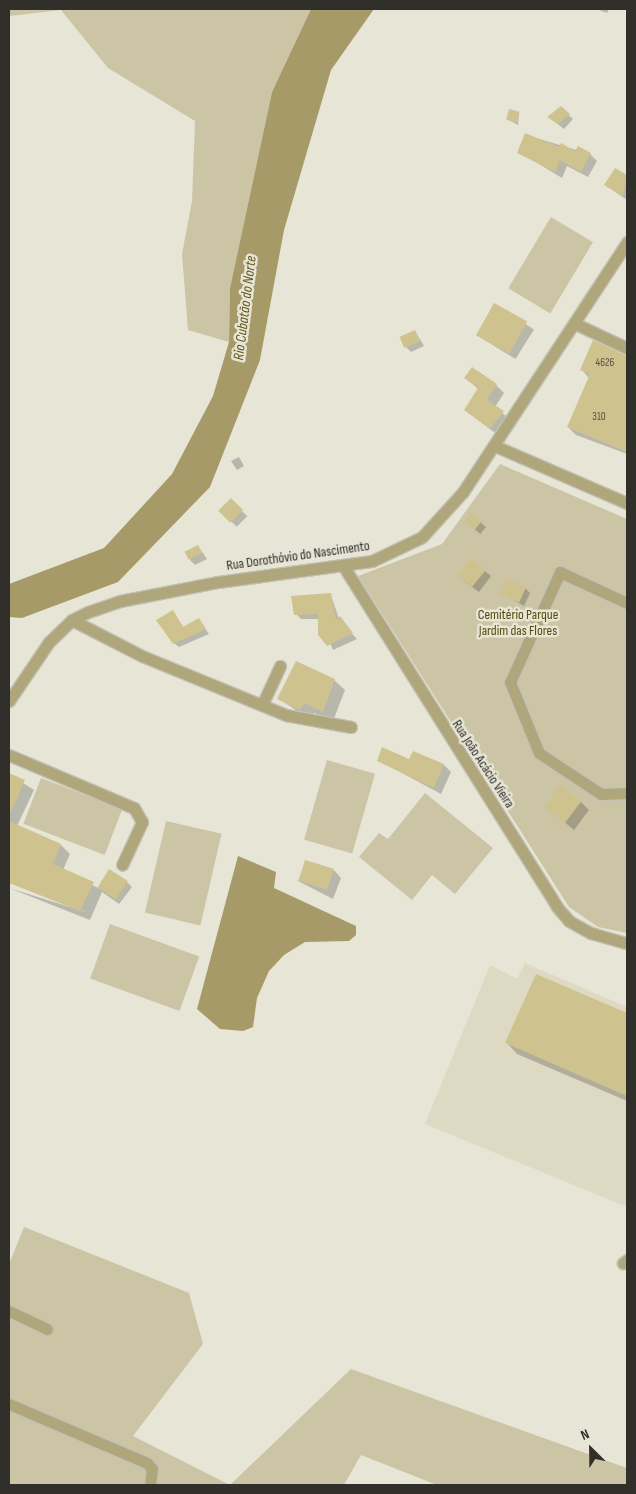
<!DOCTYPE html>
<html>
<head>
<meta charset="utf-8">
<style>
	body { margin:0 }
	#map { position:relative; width:636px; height:1494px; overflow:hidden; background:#e7e5d6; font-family:"Sofia Sans Condensed",sans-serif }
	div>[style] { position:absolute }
	.built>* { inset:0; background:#ddd9c3 }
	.green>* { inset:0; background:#cbc5a6; transform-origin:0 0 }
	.water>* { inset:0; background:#a69b68 }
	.shadow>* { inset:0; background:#0003; transform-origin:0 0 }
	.building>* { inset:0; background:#cec38f; transform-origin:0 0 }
	.roads { filter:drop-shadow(1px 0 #c2c1b4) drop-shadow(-1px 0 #c2c1b4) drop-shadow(0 1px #c2c1b4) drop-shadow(0 -1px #c2c1b4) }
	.minor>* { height:11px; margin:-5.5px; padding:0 5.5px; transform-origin:5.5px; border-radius:5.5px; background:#afa67c }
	span { translate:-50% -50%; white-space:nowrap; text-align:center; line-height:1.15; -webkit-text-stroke:5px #e7e5d6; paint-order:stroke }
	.number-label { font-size:11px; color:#585443 }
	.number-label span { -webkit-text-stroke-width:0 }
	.street-label { font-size:14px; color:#302f2a }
	.park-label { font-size:14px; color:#564a09 }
	.water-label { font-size:15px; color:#63561a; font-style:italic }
	.frame { position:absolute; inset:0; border:10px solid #302f2a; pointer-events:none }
	.north { position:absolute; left:566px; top:1424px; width:50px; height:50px; -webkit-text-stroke:4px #e7e5d6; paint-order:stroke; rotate:337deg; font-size:14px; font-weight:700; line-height:20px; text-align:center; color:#302f2a }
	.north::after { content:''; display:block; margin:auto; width:18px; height:22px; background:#302f2a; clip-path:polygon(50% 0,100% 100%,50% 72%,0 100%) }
</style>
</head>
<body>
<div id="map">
	<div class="built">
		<div style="clip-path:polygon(525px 963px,627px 1007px,627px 1207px,425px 1124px,490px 965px,517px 979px)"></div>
	</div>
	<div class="green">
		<div style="clip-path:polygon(9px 9px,311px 9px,272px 92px,230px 288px,229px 342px,188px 330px,182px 254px,192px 201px,195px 121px,108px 68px,61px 10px,9px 16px)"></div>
		<div style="left:551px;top:217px;width:49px;height:83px;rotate:31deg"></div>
		<div style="clip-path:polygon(500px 464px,627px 519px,627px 933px,598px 927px,569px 907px,358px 576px,442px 544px)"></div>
		<div style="left:327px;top:760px;width:50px;height:83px;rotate:16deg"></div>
		<div style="left:41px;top:778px;width:87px;height:49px;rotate:21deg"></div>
		<div style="clip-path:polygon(425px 793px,493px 848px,455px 894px,432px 875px,412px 900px,359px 857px,379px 833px,388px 839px)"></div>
		<div style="left:166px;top:821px;width:57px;height:94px;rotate:13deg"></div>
		<div style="left:110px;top:924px;width:95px;height:58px;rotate:20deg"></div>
		<div style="clip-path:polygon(24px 1227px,189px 1293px,203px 1344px,133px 1436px,230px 1485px,351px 1369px,627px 1468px,627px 1485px,437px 1485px,361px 1455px,344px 1485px,9px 1485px,9px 1264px)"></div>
	</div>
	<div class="water">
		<div style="clip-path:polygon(311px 9px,374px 9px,331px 70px,284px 230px,260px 360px,210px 487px,118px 582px,22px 618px,9px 617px,9px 584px,104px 548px,172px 474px,213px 396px,229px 342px,230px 288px,272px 92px)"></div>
		<div style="clip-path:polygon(238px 856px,276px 872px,274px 888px,356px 926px,356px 935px,349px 941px,305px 942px,284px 955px,269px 971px,257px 998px,253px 1027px,243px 1031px,220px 1029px,197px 1009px)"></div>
	</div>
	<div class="shadow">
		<div style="clip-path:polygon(596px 9px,609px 9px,607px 13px)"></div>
		<div style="clip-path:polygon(561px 108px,573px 119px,564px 129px,549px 117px)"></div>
		<div style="clip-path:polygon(519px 113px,518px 125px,507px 119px)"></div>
		<div style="clip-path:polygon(526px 135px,590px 154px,597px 161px,588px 177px,567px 166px,562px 178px,519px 152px)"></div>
		<div style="clip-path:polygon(615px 169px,627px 177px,627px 200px,605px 185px)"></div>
		<div style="left:495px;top:305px;width:46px;height:35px;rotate:32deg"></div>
		<div style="clip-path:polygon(415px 331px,424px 346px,411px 352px,406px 347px)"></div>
		<div style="clip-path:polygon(593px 342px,627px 357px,627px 454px,576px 435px,568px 427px,589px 378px,582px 370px)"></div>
		<div style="clip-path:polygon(466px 378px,496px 385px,504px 393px,495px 407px,511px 420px,499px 436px,465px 410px,479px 390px)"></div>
		<div style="clip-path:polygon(239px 457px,244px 466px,237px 470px,231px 461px)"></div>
		<div style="left:231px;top:500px;width:23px;height:15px;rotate:45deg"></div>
		<div style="left:471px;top:514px;width:20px;height:9px;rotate:41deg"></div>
		<div style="clip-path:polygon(198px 546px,207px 559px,195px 565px,190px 560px)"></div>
		<div style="clip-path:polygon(471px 560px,491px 576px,479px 592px,464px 581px)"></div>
		<div style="clip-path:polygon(525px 588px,530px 593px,524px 606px,501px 593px)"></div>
		<div style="clip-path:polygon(331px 595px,339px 619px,357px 639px,333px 650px,320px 619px,301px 619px,296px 614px)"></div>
		<div style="clip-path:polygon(173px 612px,184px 628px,199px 620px,209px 634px,179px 647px,174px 643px)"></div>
		<div style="clip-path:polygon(334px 680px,345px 690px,333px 721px,314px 713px,311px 720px,279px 699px)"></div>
		<div style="clip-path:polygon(378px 760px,444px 765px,451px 772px,441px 794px)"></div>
		<div style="clip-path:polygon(9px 774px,34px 790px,17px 826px,61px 845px,70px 854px,63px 870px,98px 888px,127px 882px,132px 887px,119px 904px,102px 892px,90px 920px,9px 888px,86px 912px,9px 882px)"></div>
		<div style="clip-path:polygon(581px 802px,589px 810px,574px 830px,546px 807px)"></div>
		<div style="clip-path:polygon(306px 862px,334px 870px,341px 878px,333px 899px,298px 881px)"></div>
		<div style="clip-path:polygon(537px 975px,627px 1015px,627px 1101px,517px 1054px,507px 1043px)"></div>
	</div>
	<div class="building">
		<div style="clip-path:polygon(561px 106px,570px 114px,558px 124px,547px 117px)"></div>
		<div style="left:509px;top:109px;width:11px;height:11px;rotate:15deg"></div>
		<div style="clip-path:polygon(525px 133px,559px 147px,561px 143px,575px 151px,578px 146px,591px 153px,581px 172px,560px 160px,555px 172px,517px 153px)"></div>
		<div style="clip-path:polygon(615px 168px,627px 175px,623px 196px,604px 185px)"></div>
		<div style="left:494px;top:303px;width:38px;height:37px;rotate:29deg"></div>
		<div style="left:415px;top:330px;width:12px;height:17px;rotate:66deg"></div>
		<div style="clip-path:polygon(593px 340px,627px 356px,627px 452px,567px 427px,590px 374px,580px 370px)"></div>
		<div style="clip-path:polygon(472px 367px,497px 384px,487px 400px,504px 411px,490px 429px,464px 410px,478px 388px,464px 378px)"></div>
		<div style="left:231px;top:498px;width:17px;height:18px;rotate:45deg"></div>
		<div style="left:471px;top:512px;width:14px;height:12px;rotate:39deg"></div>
		<div style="left:198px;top:545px;width:9px;height:15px;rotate:63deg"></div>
		<div style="left:471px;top:558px;width:19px;height:22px;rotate:39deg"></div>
		<div style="left:506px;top:578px;width:22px;height:17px;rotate:24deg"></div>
		<div style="clip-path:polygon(331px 593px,336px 620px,340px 616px,353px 633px,327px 646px,318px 635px,318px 614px,294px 615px,291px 596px)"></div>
		<div style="clip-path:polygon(173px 610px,183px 627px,199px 618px,206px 629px,173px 644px,156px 620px)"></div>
		<div style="clip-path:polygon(296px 661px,335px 679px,323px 712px,304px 703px,300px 710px,277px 699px)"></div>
		<div style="clip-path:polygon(382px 747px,409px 759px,413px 751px,444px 764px,434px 788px,377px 761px)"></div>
		<div style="clip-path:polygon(9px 773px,25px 780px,9px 816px)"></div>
		<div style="left:561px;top:785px;width:26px;height:28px;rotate:37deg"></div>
		<div style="clip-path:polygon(9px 821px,61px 844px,53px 864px,94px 882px,80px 911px,9px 883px)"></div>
		<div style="left:305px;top:860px;width:30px;height:22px;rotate:17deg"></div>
		<div style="left:109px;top:869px;width:22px;height:22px;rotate:32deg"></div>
		<div style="clip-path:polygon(536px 974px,627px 1013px,627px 1096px,505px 1043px)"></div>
	</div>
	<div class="roads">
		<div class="minor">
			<div style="left:576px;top:324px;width:56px;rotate:25.2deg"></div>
			<div style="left:495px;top:446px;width:144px;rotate:23.4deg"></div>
			<div style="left:344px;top:567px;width:401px;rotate:57.9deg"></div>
			<div style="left:557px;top:907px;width:18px;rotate:49deg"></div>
			<div style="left:569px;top:921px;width:25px;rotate:29deg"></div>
			<div style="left:591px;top:933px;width:37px;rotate:16deg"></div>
			<div style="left:627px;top:603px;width:74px;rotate:-155.2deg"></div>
			<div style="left:560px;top:572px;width:121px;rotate:114.4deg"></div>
			<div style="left:510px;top:682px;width:77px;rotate:67.8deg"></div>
			<div style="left:539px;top:753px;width:74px;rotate:33.5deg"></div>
			<div style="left:601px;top:794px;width:26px;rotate:-2deg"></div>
			<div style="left:72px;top:620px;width:79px;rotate:27.2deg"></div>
			<div style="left:142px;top:656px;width:156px;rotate:22.3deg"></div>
			<div style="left:286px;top:715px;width:66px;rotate:10.5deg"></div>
			<div style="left:9px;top:701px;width:71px;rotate:-55.9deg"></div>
			<div style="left:49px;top:642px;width:32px;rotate:-44deg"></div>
			<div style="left:72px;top:620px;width:18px;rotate:-27deg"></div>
			<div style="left:88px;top:612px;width:34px;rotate:-19deg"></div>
			<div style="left:120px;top:601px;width:100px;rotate:-11deg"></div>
			<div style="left:218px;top:582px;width:155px;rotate:-7.8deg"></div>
			<div style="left:372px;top:561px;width:55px;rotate:-25.6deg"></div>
			<div style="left:422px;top:537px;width:61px;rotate:-47.7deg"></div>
			<div style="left:463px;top:492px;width:299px;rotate:-56.7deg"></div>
			<div style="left:262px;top:705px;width:43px;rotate:-65.2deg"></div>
			<div style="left:9px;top:755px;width:136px;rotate:23deg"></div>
			<div style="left:134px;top:808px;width:16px;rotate:60deg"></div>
			<div style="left:142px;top:822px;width:47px;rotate:114.9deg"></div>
			<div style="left:623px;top:1263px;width:5px;rotate:-37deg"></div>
			<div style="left:9px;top:1311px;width:42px;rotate:25.3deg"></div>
			<div style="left:9px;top:1404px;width:150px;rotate:23.1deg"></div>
			<div style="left:147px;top:1463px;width:8px;rotate:50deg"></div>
			<div style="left:152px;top:1469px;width:16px;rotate:97deg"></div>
		</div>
	</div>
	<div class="number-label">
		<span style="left:605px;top:363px">4626</span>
		<span style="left:599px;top:417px">310</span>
	</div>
	<div class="street-label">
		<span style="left:298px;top:556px;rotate:-8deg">Rua Dorothóvio do Nascimento</span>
		<span style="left:483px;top:764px;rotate:57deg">Rua João Acácio Vieira</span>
	</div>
	<div class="park-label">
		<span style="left:518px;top:623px">Cemitério Parque<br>Jardim das Flores</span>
	</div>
	<div class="water-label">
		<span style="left:245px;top:308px;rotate:-83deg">Rio Cubatão do Norte</span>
	</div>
	<div class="frame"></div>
	<div class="north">N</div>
</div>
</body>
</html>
